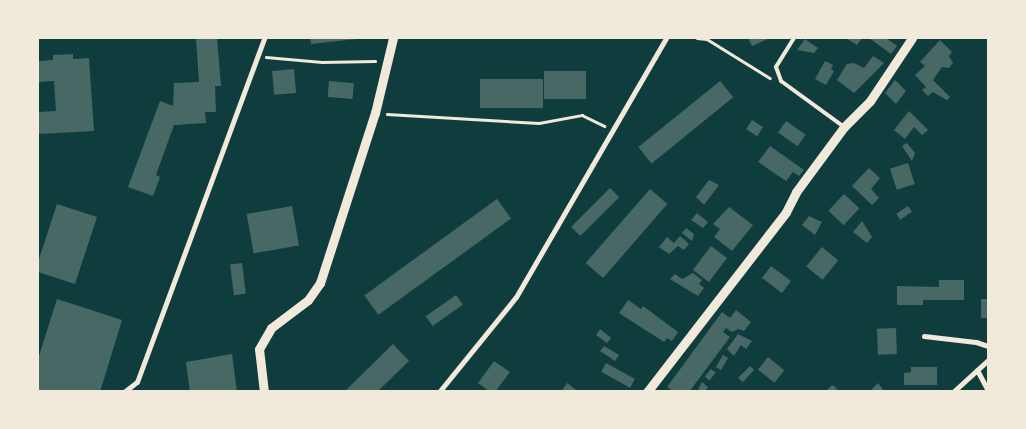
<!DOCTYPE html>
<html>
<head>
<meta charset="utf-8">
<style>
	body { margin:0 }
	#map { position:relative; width:1026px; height:429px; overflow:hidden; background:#0f3d3e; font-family:Merriweather,serif }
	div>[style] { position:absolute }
	.building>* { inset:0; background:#486865; transform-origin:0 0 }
	.path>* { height:2.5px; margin:-1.25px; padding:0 1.25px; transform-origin:1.25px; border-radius:1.25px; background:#f1e9da }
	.service>* { height:4px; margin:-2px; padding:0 2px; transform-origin:2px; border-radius:2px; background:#f1e9da }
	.minor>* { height:5px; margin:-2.5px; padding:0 2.5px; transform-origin:2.5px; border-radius:2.5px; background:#f1e9da }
	.tertiary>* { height:9px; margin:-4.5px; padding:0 4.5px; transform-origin:4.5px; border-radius:4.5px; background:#f1e9da }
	span { translate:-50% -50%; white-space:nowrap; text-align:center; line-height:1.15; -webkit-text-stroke:4.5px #f1e9da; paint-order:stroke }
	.frame { position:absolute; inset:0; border:39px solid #f1e9da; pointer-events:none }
</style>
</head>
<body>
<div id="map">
	<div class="building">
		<div style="clip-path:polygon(196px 38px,217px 38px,221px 86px,215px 86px,216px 112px,205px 112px,206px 123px,174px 125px,156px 175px,160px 177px,153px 196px,128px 187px,160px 101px,173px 106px,174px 83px,199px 82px)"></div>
		<div style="clip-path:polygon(310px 38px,357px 38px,357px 39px,311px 44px)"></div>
		<div style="clip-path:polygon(748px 38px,770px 38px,752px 46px)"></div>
		<div style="clip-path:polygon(846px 38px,862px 38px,857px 45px)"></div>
		<div style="clip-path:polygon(869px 38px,886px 38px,897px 46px,891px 54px)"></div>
		<div style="clip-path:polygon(805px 39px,818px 48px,814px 53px,797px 50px)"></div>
		<div style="clip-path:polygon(940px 40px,952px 52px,949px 56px,953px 63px,949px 68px,942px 67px,933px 80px,950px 97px,947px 100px,933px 92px,928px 96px,922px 90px,926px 87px,915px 75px,925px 66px,920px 62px)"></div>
		<div style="clip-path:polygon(73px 54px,73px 59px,89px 58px,94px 131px,38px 134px,38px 112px,56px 111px,54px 81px,38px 82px,38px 61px,53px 60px,53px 55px)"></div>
		<div style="clip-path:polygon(873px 56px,884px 63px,854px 93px,837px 80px,847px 64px,854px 63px,864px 68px)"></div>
		<div style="clip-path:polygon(825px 61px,833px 65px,831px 69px,834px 71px,826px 85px,815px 79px)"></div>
		<div style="left:294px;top:69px;width:24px;height:22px;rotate:85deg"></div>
		<div style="left:586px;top:71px;width:28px;height:42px;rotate:90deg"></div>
		<div style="left:480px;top:79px;width:63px;height:29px"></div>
		<div style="clip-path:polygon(895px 80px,906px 91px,896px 104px,885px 93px)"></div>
		<div style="left:329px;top:81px;width:25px;height:16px;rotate:5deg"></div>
		<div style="left:720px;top:81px;width:21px;height:105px;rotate:51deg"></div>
		<div style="clip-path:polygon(909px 111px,928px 130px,922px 135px,914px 127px,905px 139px,894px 130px)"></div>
		<div style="left:752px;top:120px;width:13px;height:11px;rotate:32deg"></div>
		<div style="left:786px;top:121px;width:24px;height:14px;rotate:35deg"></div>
		<div style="clip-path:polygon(907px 143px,915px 153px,912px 161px,902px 146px)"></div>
		<div style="clip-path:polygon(770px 146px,804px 170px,799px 176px,793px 172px,786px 181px,758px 162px)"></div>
		<div style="left:908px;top:163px;width:22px;height:19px;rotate:72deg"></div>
		<div style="clip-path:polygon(869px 168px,880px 178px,871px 189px,879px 198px,872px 205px,852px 186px)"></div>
		<div style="clip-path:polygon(709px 180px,719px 185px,704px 205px,696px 197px)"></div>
		<div style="left:610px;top:188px;width:13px;height:55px;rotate:45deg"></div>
		<div style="left:650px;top:189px;width:23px;height:98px;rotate:41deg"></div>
		<div style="left:844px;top:194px;width:21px;height:23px;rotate:43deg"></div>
		<div style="left:497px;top:199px;width:24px;height:164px;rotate:54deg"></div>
		<div style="clip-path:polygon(57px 204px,97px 217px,75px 284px,38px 272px,38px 262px)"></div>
		<div style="left:292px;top:206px;width:40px;height:46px;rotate:80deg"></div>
		<div style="left:908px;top:206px;width:7px;height:14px;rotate:56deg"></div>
		<div style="clip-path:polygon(729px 207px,753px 225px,732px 251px,714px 237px,720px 229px,713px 224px)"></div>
		<div style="clip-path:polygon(697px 213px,708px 222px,703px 228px,691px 220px)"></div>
		<div style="clip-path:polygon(809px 216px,822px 222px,815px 235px,802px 225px)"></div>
		<div style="clip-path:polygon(862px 221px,872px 237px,867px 243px,853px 232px)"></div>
		<div style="clip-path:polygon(686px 228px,694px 234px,692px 241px,682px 233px)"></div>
		<div style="clip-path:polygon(680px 236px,689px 244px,684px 250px,678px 246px,669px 254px,659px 247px,667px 237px,674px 243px)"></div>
		<div style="left:711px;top:246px;width:20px;height:30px;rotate:37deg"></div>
		<div style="left:822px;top:247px;width:21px;height:25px;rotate:39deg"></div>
		<div style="left:242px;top:263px;width:31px;height:12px;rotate:83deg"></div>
		<div style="left:771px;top:266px;width:25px;height:15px;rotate:37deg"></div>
		<div style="clip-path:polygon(693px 273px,702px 280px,699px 284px,704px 288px,698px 296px,670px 279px,675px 274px,682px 279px)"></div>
		<div style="clip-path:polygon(939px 280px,964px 280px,964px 300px,923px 300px,923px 305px,897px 305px,897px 286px,939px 287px)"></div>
		<div style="left:456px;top:295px;width:12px;height:37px;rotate:55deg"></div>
		<div style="clip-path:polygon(57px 299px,122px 320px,100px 392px,38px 390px,38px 359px)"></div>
		<div style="left:981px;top:299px;width:7px;height:19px"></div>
		<div style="clip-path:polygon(628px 300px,641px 309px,643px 306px,678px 332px,672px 341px,667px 338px,664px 342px,619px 313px)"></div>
		<div style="clip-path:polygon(736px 310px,751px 322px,744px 331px,738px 329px,732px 332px,726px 328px,723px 332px,730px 337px,689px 392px,674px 392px,667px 387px,722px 312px,730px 318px)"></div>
		<div style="left:896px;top:328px;width:26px;height:19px;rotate:88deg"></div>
		<div style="clip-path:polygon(600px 329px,611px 338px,607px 343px,596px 335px)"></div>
		<div style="clip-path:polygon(738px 334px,752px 341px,746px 349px,741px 345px,734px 356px,727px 349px)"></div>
		<div style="clip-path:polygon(393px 344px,409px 361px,377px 392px,344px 392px)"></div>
		<div style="clip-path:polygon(604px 346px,619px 355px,615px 361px,600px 351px)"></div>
		<div style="clip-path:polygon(232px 354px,237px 392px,190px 392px,186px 362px)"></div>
		<div style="left:723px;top:355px;width:6px;height:14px;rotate:31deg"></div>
		<div style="left:768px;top:357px;width:21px;height:16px;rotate:39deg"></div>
		<div style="clip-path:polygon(494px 361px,510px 372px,495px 392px,490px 392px,478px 383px)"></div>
		<div style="left:606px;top:363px;width:33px;height:10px;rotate:29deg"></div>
		<div style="clip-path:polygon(750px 366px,754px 370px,743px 382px,738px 378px)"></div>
		<div style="clip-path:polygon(911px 367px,937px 367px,937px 385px,904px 385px,904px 373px,911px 372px)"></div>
		<div style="left:711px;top:369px;width:6px;height:10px;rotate:39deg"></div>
		<div style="clip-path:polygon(702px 382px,708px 387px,705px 392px,697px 392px)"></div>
		<div style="clip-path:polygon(567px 383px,579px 392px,561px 392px)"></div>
		<div style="clip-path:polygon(878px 383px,885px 392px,869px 392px)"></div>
		<div style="clip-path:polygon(832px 385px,838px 389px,829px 392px,827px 390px)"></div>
	</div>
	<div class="path">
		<div style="left:674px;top:38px;width:21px"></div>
		<div style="left:697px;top:38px;width:10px;rotate:6deg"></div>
		<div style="left:707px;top:39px;width:74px;rotate:31.8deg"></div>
		<div style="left:266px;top:57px;width:56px;rotate:5.1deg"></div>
		<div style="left:322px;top:62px;width:53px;rotate:-1.1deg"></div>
		<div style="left:387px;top:114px;width:152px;rotate:3.4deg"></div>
		<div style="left:539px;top:123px;width:44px;rotate:-10.5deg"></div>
		<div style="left:582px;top:115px;width:25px;rotate:26deg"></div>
	</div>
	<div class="service">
		<div style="left:794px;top:38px;width:34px;rotate:122deg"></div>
		<div style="left:776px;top:67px;width:15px;rotate:70deg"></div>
		<div style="left:781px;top:81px;width:78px;rotate:36.1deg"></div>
	</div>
	<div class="minor">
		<div style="left:924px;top:336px;width:52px;rotate:6.6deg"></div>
		<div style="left:976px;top:342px;width:13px;rotate:18deg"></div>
		<div style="left:977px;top:370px;width:24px;rotate:62deg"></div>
		<div style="left:124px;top:392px;width:16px;rotate:-38deg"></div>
		<div style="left:137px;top:382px;width:367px;rotate:-69.7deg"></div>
		<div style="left:439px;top:392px;width:122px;rotate:-51deg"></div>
		<div style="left:516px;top:297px;width:299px;rotate:-59.9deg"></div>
		<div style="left:953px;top:392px;width:47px;rotate:-42.4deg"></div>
	</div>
	<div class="tertiary">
		<div style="left:264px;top:392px;width:43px;rotate:-96.6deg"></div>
		<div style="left:259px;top:349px;width:24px;rotate:-60deg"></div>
		<div style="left:271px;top:328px;width:46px;rotate:-37.1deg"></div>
		<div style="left:308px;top:300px;width:21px;rotate:-55deg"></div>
		<div style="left:320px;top:283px;width:179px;rotate:-72.1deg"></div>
		<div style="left:375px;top:113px;width:77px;rotate:-76.5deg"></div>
		<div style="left:647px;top:392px;width:227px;rotate:-52.3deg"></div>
		<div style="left:786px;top:212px;width:22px;rotate:-63deg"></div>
		<div style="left:796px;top:192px;width:81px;rotate:-53.6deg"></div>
		<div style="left:844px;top:127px;width:37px;rotate:-45deg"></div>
		<div style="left:870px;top:101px;width:76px;rotate:-56.3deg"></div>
	</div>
	<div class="frame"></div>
</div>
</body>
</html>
